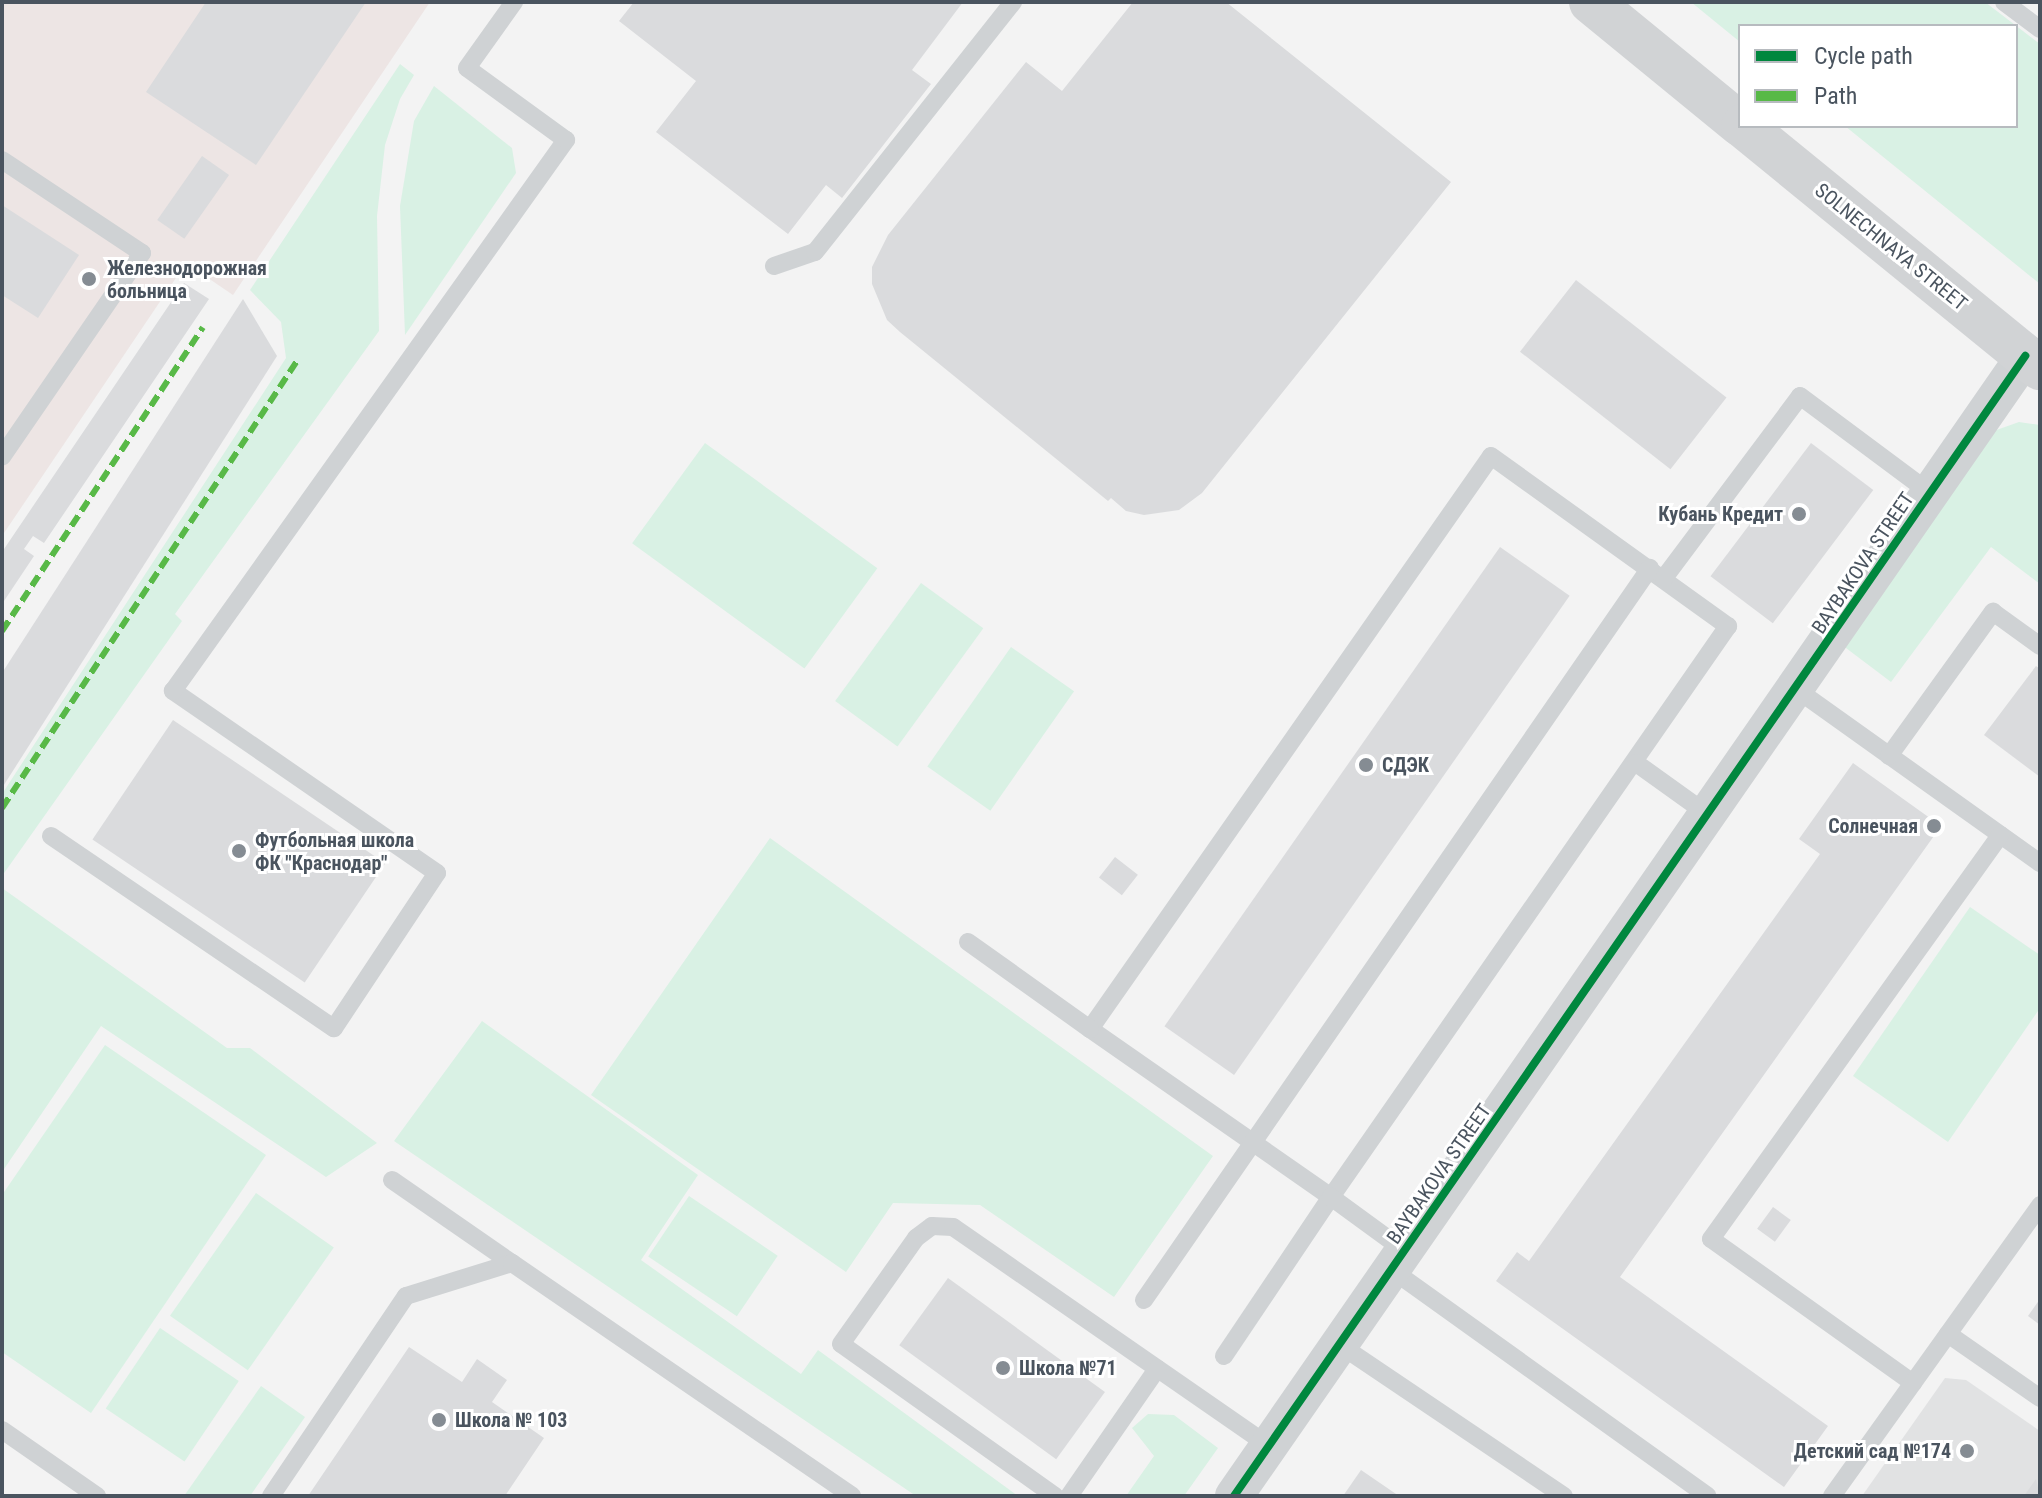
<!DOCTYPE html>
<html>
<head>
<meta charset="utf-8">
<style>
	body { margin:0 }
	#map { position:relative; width:2042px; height:1498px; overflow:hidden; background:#f3f3f3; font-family:"Roboto Condensed",sans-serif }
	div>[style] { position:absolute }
	.education>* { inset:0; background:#e1e2e3 }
	.medical>* { inset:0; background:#ede5e4 }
	.green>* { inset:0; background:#d9f1e4; transform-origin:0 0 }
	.building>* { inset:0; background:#dadbdd; transform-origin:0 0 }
	.lane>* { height:18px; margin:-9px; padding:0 9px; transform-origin:9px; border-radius:9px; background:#cfd2d4 }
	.street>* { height:38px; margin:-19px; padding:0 19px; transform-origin:19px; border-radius:19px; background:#cfd2d4 }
	.secondary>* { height:44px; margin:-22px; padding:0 22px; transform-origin:22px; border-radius:22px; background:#d1d3d5 }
	.quiet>* { height:6px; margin-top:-3px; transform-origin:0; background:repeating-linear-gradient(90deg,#58b947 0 12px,transparent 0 18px) }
	.cycleway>* { height:8px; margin:-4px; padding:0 4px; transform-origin:4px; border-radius:4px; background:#00873e }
	.dots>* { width:22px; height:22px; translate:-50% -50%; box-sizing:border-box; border:4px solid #fff; border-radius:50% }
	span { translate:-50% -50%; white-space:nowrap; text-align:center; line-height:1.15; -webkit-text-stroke:6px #fff; paint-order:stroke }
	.street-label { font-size:20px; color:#4a545f }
	.poi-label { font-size:20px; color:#4a545f; font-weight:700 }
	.left { translate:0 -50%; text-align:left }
	.right { translate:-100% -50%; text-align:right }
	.frame { position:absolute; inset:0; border:4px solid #4a545f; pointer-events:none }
	.legend { position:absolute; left:1738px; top:24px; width:280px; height:104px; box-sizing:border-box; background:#fff; border:2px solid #b7bbbf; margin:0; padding:10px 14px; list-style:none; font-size:24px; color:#4a545f }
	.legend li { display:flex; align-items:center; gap:16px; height:40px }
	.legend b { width:40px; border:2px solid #b7bbbf }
</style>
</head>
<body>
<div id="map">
	<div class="education">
		<div style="clip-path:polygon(1945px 1378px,1966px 1380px,2040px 1431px,2040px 1496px,1862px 1496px)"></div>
	</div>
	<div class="medical">
		<div style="clip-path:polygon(2px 2px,430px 2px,233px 295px,186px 263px,2px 536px)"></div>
	</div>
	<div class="green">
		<div style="clip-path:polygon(1691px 2px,1985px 2px,2040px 44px,2040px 284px,1845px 126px,2016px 126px,2016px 26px,1740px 26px,1740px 42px)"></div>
		<div style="clip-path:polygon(400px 64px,414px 75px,400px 99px,385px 145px,377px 216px,379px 331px,175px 614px,182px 621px,2px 876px,2px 794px,286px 358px,281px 322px,250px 290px)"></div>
		<div style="clip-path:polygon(434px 86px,512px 148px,516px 173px,405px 335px,400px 206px,414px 121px)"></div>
		<div style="clip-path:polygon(2019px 422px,2040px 425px,2040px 584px,1991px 547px,1891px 682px,1842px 645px,1988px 433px)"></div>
		<div style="left:705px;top:443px;width:213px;height:124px;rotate:36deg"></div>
		<div style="left:921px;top:583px;width:77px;height:146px;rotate:36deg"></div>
		<div style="left:1011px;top:647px;width:77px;height:146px;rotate:35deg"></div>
		<div style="clip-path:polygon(770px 838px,1213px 1156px,1114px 1297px,980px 1205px,893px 1203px,846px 1272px,591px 1095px)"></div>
		<div style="clip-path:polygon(2px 888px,227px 1048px,250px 1048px,377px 1143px,326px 1177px,101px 1026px,2px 1172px)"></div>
		<div style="clip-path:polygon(1970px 907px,2040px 955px,2040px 1008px,1948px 1142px,1853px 1076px)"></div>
		<div style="clip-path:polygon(482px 1021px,698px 1175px,641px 1260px,801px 1374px,818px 1350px,1018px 1496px,916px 1496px,394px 1141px)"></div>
		<div style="clip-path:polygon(105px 1045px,266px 1155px,91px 1413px,2px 1352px,2px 1195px)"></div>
		<div style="left:256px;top:1193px;width:95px;height:150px;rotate:35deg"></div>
		<div style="left:689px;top:1196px;width:107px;height:73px;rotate:34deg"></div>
		<div style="left:160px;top:1328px;width:95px;height:97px;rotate:34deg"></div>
		<div style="clip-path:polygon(261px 1386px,305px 1417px,250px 1496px,184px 1496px)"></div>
		<div style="clip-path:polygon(1148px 1414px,1174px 1415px,1218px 1448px,1184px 1496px,1126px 1496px,1154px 1456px,1132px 1428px)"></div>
	</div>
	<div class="building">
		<div style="clip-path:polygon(206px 2px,366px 2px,256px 165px,146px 92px)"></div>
		<div style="clip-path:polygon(634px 2px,963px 2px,912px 70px,931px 84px,842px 198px,826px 185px,788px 234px,656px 132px,696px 81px,619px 21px)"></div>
		<div style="clip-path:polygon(1133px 2px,1226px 2px,1451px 182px,1202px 493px,1179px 510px,1144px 515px,1126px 511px,1111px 498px,1108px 501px,900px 332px,887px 320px,872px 284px,872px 267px,888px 235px,1026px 62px,1062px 91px)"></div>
		<div style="left:202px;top:156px;width:33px;height:78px;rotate:35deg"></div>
		<div style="clip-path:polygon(2px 205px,79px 255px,38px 318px,2px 295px)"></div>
		<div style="left:1576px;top:280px;width:191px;height:91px;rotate:38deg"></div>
		<div style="clip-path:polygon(184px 283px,209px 299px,44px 543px,33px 536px,24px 549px,34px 556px,2px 604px,2px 552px)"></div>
		<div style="clip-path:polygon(243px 299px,277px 356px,2px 788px,2px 673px)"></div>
		<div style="left:1811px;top:443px;width:78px;height:167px;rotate:37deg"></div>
		<div style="left:1500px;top:547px;width:85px;height:585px;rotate:35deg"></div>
		<div style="clip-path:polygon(2036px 666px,2040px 669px,2040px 777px,1984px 735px)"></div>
		<div style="left:173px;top:720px;width:256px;height:144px;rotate:34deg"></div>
		<div style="clip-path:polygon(1853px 763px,1941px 826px,1620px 1277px,1828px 1426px,1784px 1487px,1496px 1281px,1517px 1252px,1529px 1261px,1820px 854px,1799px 839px)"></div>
		<div style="left:1115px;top:857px;width:29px;height:26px;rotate:38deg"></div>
		<div style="left:1773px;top:1207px;width:22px;height:27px;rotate:36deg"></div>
		<div style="left:948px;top:1278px;width:194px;height:83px;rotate:36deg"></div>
		<div style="clip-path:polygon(2040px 1299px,2040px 1325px,2028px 1316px)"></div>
		<div style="clip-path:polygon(409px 1347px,462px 1382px,477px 1359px,507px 1380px,492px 1402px,544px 1438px,505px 1496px,308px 1496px)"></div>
		<div style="clip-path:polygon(1361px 1470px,1399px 1496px,1343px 1496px)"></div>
		<div style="clip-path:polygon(2036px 1479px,2040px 1496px,2024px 1496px)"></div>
	</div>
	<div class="lane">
		<div style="left:2004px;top:2px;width:45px;rotate:36.9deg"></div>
		<div style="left:2px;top:160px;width:168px;rotate:33.6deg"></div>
		<div style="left:142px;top:253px;width:247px;rotate:124.5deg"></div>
		<div style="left:774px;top:266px;width:43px;rotate:-18.9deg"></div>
		<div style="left:815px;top:252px;width:319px;rotate:-51.6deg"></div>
		<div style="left:1491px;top:456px;width:292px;rotate:35.7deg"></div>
		<div style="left:1728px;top:626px;width:695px;rotate:124.81deg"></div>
		<div style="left:1331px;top:1197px;width:294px;rotate:-145.1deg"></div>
		<div style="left:1090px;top:1029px;width:699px;rotate:-55.01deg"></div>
		<div style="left:1664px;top:578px;width:227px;rotate:-53.2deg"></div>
		<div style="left:1800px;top:396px;width:162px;rotate:36.7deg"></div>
		<div style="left:1796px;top:689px;width:300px;rotate:35.5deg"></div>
		<div style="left:1889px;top:756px;width:178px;rotate:-54.2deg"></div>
		<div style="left:1993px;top:612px;width:58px;rotate:35.9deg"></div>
		<div style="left:1636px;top:763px;width:91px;rotate:35.6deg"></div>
		<div style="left:51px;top:836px;width:342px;rotate:34.2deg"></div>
		<div style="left:334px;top:1028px;width:186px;rotate:-56.4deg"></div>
		<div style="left:437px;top:873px;width:321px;rotate:-145.4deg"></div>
		<div style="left:173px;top:691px;width:677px;rotate:-54.5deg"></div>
		<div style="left:566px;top:140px;width:122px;rotate:-144deg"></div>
		<div style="left:467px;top:68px;width:81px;rotate:-54.5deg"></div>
		<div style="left:968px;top:942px;width:150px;rotate:35.5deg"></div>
		<div style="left:392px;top:1180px;width:146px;rotate:34.7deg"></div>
		<div style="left:1392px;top:1270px;width:388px;rotate:35.6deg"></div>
		<div style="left:1144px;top:1300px;width:890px;rotate:-55.35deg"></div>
		<div style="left:1948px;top:1334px;width:112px;rotate:34.8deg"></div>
		<div style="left:1340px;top:1345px;width:270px;rotate:34deg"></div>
		<div style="left:1224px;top:1356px;width:192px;rotate:-56.1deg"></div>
		<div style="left:1331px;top:1197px;width:92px;rotate:36.1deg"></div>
		<div style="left:1913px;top:1383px;width:248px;rotate:-144.5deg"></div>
		<div style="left:1711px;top:1239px;width:497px;rotate:-54.4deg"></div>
		<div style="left:2px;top:1430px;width:116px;rotate:34.8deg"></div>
		<div style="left:271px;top:1496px;width:241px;rotate:-56deg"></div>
		<div style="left:406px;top:1296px;width:111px;rotate:-17.3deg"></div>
		<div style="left:512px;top:1263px;width:412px;rotate:34.4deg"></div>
		<div style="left:1055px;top:1496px;width:262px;rotate:-144.6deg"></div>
		<div style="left:841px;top:1344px;width:130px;rotate:-54.7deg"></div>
		<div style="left:916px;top:1238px;width:20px;rotate:-37deg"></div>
		<div style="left:932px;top:1226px;width:21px;rotate:3deg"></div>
		<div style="left:953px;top:1227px;width:384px;rotate:34.7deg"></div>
		<div style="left:1069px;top:1496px;width:155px;rotate:-55.3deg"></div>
		<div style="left:1832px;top:1496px;width:358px;rotate:-54.4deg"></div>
	</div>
	<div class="street">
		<div style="left:1234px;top:1496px;width:1388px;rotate:-55.24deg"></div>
	</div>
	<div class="secondary">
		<div style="left:1591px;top:2px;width:193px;rotate:39.3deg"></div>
		<div style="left:1743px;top:126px;width:383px;rotate:39.2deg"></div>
	</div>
	<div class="quiet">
		<div style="left:2px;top:631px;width:364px;rotate:-56.5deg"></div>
		<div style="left:2px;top:808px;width:539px;rotate:-56.58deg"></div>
	</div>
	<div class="cycleway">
		<div style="left:1234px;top:1496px;width:1388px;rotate:-55.24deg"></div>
	</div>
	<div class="dots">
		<div style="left:89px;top:279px;background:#858c93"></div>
		<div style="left:1799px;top:514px;background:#858c93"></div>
		<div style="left:1366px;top:765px;background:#858c93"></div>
		<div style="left:1934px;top:826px;background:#858c93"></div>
		<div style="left:239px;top:851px;background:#858c93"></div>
		<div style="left:1003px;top:1368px;background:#858c93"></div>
		<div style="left:439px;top:1420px;background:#858c93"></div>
		<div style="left:1967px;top:1451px;background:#858c93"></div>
	</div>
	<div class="street-label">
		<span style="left:1891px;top:247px;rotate:39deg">SOLNECHNAYA STREET</span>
		<span style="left:1863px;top:563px;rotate:-56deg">BAYBAKOVA STREET</span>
		<span style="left:1439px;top:1174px;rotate:-55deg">BAYBAKOVA STREET</span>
	</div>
	<div class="poi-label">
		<span class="left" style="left:107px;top:280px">Железнодорожная<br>больница</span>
		<span class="right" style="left:1783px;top:514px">Кубань Кредит</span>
		<span class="left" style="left:1382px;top:765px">СДЭК</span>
		<span class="right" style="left:1918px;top:826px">Солнечная</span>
		<span class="left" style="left:255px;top:852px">Футбольная школа<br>ФК "Краснодар"</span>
		<span class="left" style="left:1019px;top:1368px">Школа №71</span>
		<span class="left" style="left:455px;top:1420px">Школа № 103</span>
		<span class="right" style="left:1951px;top:1451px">Детский сад №174</span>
	</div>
	<div class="frame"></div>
	<ul class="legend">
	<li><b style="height:10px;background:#00873e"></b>Cycle path</li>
	<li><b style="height:10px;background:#58b947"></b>Path</li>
	</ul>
</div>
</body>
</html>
